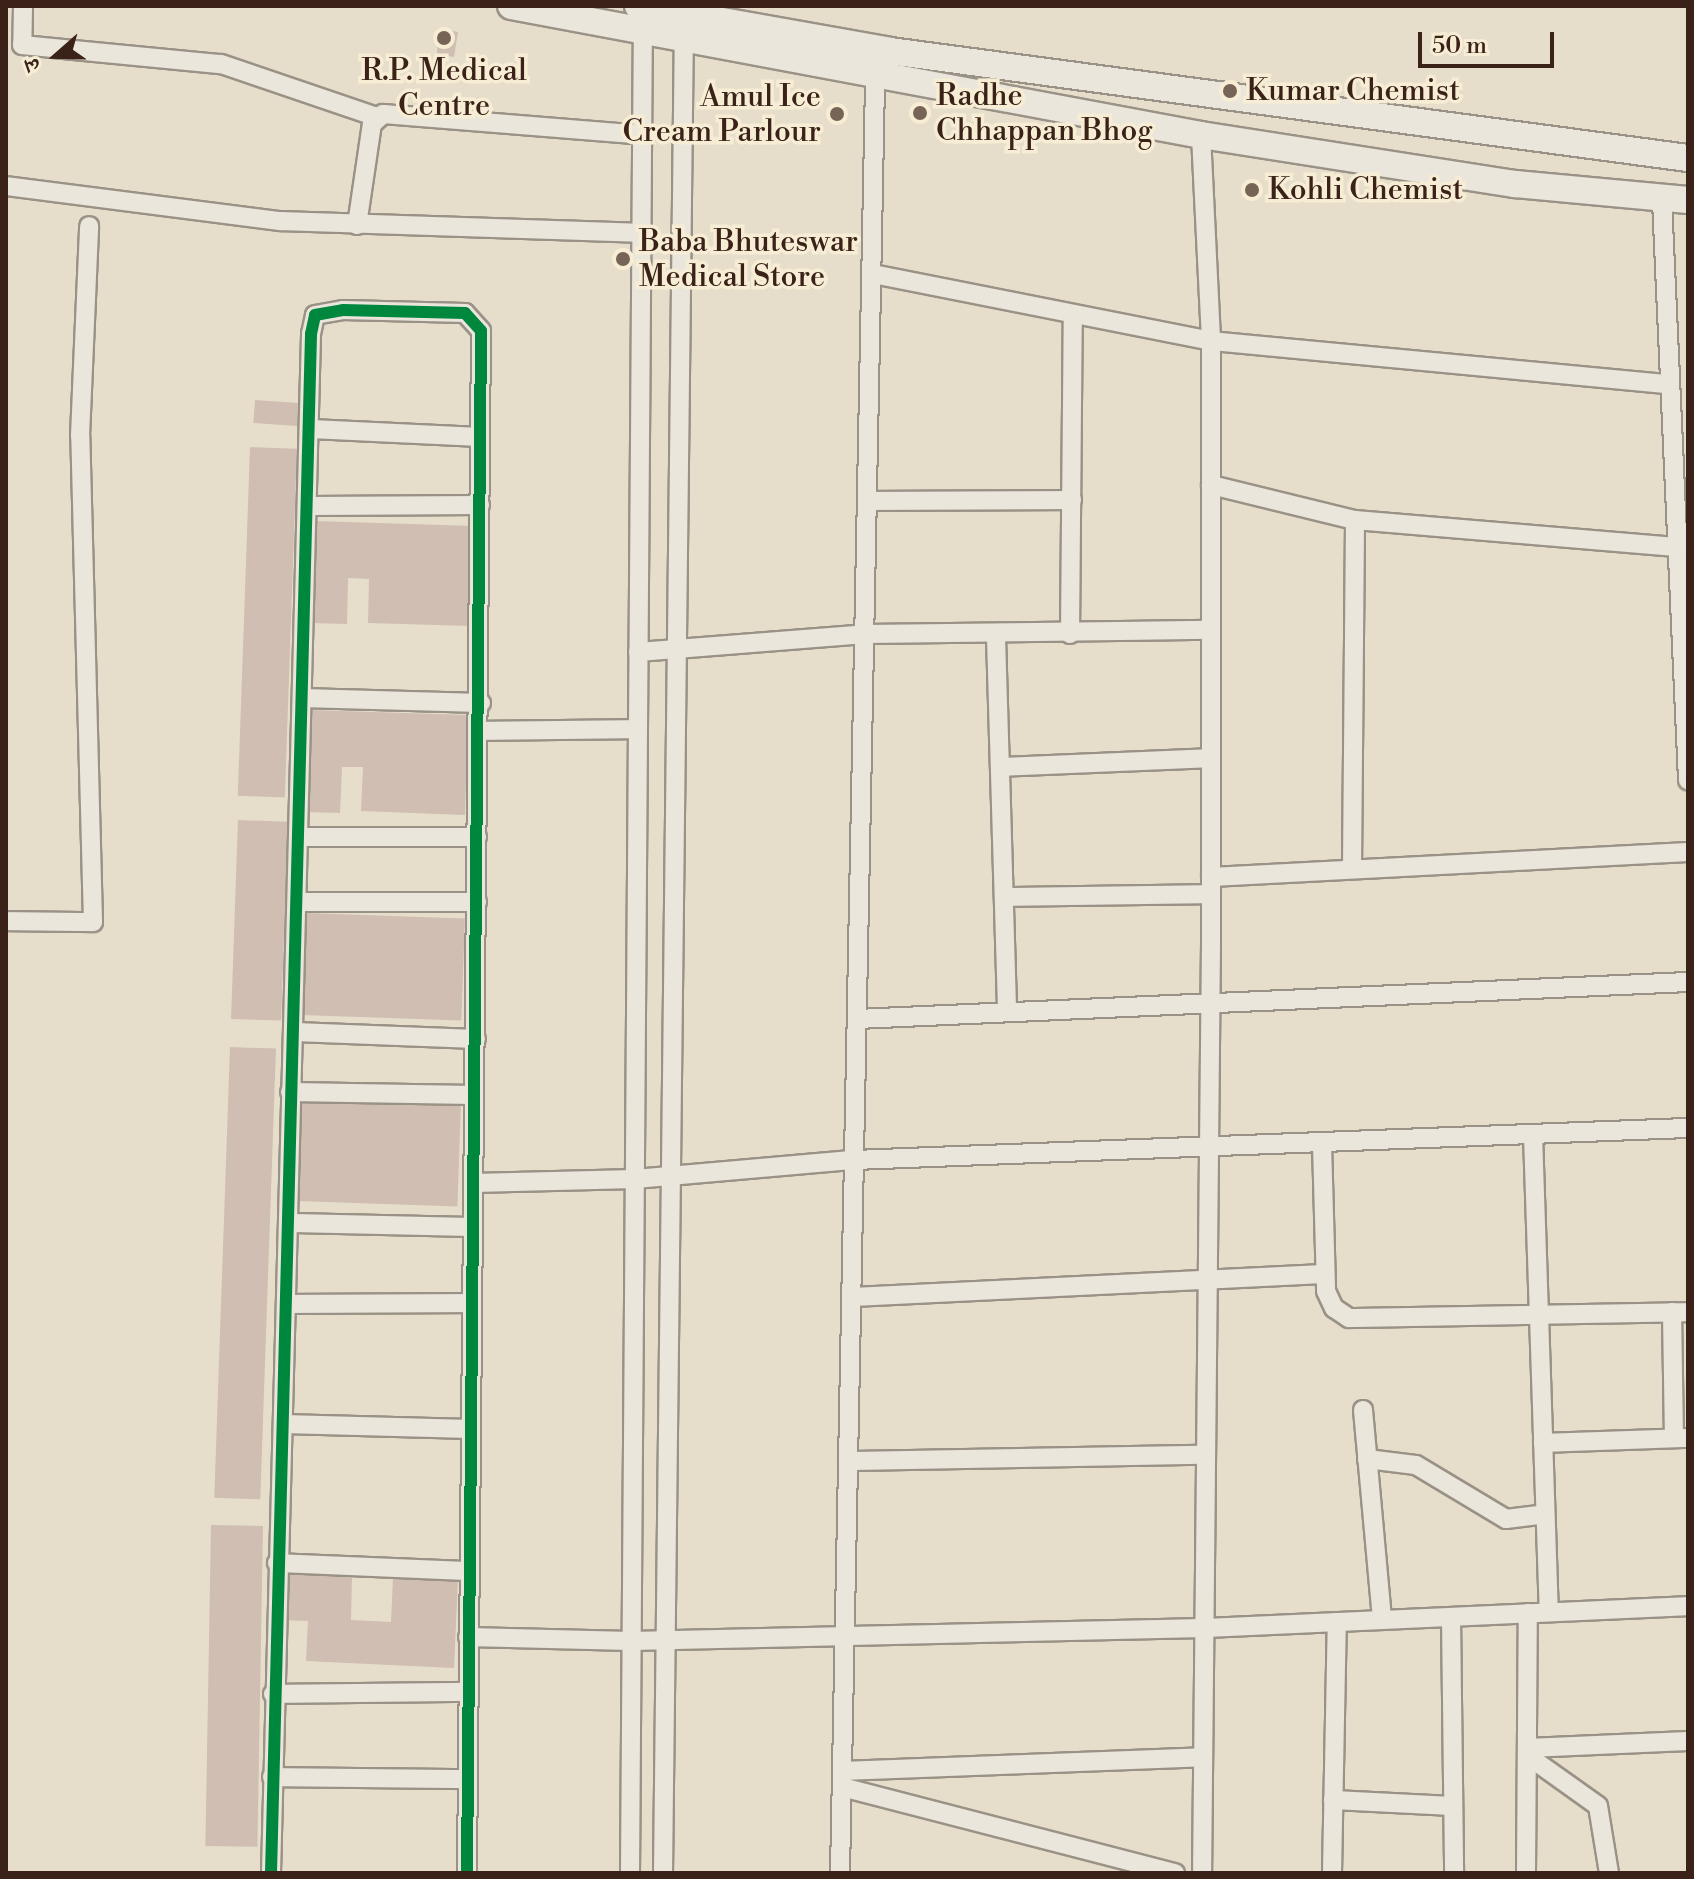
<!DOCTYPE html>
<html>
<head>
<meta charset="utf-8">
<style>
	body { margin:0 }
	#map { position:relative; width:1694px; height:1879px; overflow:hidden; background:#e6deca; font-family:"Libre Bodoni","Noto Serif Devanagari",serif }
	div>[style] { position:absolute }
	.building>* { inset:0; background:#cfbeb1; transform-origin:0 0 }
	.roads { filter:drop-shadow(2px 0 #9a9286) drop-shadow(-2px 0 #9a9286) drop-shadow(0 2px #9a9286) drop-shadow(0 -2px #9a9286) }
	.minor>* { height:18px; margin:-9px; padding:0 9px; transform-origin:9px; border-radius:9px; background:#ebe6dc }
	.secondary>* { height:26px; margin:-13px; padding:0 13px; transform-origin:13px; border-radius:13px; background:#ebe6dc }
	.cycleway>* { height:12px; margin:-6px; padding:0 6px; transform-origin:6px; border-radius:6px; background:#00873e }
	.dots>* { width:22px; height:22px; translate:-50% -50%; box-sizing:border-box; border:4px solid #f7edd4; border-radius:50% }
	span { translate:-50% -50%; white-space:nowrap; text-align:center; line-height:1.15; -webkit-text-stroke:7px #f7edd4; paint-order:stroke }
	.poi-label { font-size:30px; color:#3a2219 }
	.left { translate:0 -50%; text-align:left }
	.right { translate:-100% -50%; text-align:right }
	.frame { position:absolute; inset:0; border:8px solid #3a2219; pointer-events:none }
	.north { position:absolute; left:16px; top:16px; width:80px; height:80px; -webkit-text-stroke:6px #f7edd4; paint-order:stroke; rotate:250deg; font-size:22px; font-weight:700; line-height:32px; text-align:center; color:#3a2219 }
	.north::after { content:''; display:block; margin:auto; width:28px; height:36px; background:#3a2219; clip-path:polygon(50% 0,100% 100%,50% 72%,0 100%) }
	.scale { position:absolute; left:1418px; top:32px; width:136px; height:36px; box-sizing:border-box; border:4px solid #3a2219; border-top:0; padding-left:10px; font-size:24px; line-height:28px; white-space:nowrap; color:#3a2219; -webkit-text-stroke:6px #f7edd4; paint-order:stroke }
</style>
</head>
<body>
<div id="map">
	<div class="building">
		<div style="clip-path:polygon(438px 28px,458px 32px,454px 57px,437px 54px)"></div>
		<div style="left:255px;top:400px;width:47px;height:23px;rotate:4deg"></div>
		<div style="left:250px;top:447px;width:47px;height:349px;rotate:2deg"></div>
		<div style="clip-path:polygon(315px 521px,474px 526px,471px 626px,368px 623px,369px 579px,348px 578px,347px 624px,312px 623px)"></div>
		<div style="clip-path:polygon(309px 710px,468px 715px,465px 815px,361px 811px,363px 767px,342px 767px,340px 813px,306px 812px)"></div>
		<div style="left:238px;top:820px;width:50px;height:199px;rotate:2deg"></div>
		<div style="left:305px;top:913px;width:160px;height:102px;rotate:2deg"></div>
		<div style="left:230px;top:1047px;width:46px;height:451px;rotate:2deg"></div>
		<div style="left:301px;top:1100px;width:160px;height:101px;rotate:2deg"></div>
		<div style="left:211px;top:1525px;width:52px;height:321px;rotate:1deg"></div>
		<div style="clip-path:polygon(280px 1572px,352px 1575px,351px 1620px,391px 1622px,393px 1577px,458px 1579px,454px 1668px,306px 1661px,308px 1621px,278px 1620px)"></div>
	</div>
	<div class="roads">
		<div class="minor">
			<div style="left:23px;top:6px;width:39px;rotate:91deg"></div>
			<div style="left:22px;top:45px;width:200px;rotate:5.5deg"></div>
			<div style="left:221px;top:64px;width:165px;rotate:18.8deg"></div>
			<div style="left:1201px;top:135px;width:206px;rotate:87.2deg"></div>
			<div style="left:1211px;top:341px;width:602px;rotate:90deg"></div>
			<div style="left:1211px;top:943px;width:930px;rotate:90.55deg"></div>
			<div style="left:6px;top:186px;width:277px;rotate:7.3deg"></div>
			<div style="left:281px;top:221px;width:363px;rotate:1.9deg"></div>
			<div style="left:1662px;top:200px;width:581px;rotate:87.43deg"></div>
			<div style="left:357px;top:225px;width:102px;rotate:-81.6deg"></div>
			<div style="left:372px;top:124px;width:15px;rotate:-42deg"></div>
			<div style="left:383px;top:114px;width:264px;rotate:4.6deg"></div>
			<div style="left:873px;top:274px;width:345px;rotate:11.2deg"></div>
			<div style="left:1211px;top:341px;width:458px;rotate:5.4deg"></div>
			<div style="left:311px;top:429px;width:169px;rotate:2.7deg"></div>
			<div style="left:1211px;top:485px;width:148px;rotate:13.7deg"></div>
			<div style="left:1355px;top:520px;width:322px;rotate:4.8deg"></div>
			<div style="left:868px;top:501px;width:204px;rotate:-0.3deg"></div>
			<div style="left:310px;top:506px;width:170px;rotate:-0.3deg"></div>
			<div style="left:1070px;top:634px;width:320px;rotate:-89.5deg"></div>
			<div style="left:996px;top:637px;width:374px;rotate:88.3deg"></div>
			<div style="left:638px;top:652px;width:228px;rotate:-4.5deg"></div>
			<div style="left:865px;top:634px;width:346px;rotate:-0.7deg"></div>
			<div style="left:302px;top:698px;width:179px;rotate:1.6deg"></div>
			<div style="left:480px;top:731px;width:158px;rotate:-0.7deg"></div>
			<div style="left:1000px;top:767px;width:211px;rotate:-2.4deg"></div>
			<div style="left:300px;top:837px;width:177px"></div>
			<div style="left:1352px;top:867px;width:347px;rotate:-89.5deg"></div>
			<div style="left:1211px;top:877px;width:478px;rotate:-3deg"></div>
			<div style="left:1004px;top:897px;width:207px;rotate:-0.8deg"></div>
			<div style="left:298px;top:902px;width:179px"></div>
			<div style="left:6px;top:921px;width:87px;rotate:0.7deg"></div>
			<div style="left:93px;top:922px;width:486px;rotate:-91.5deg"></div>
			<div style="left:80px;top:436px;width:210px;rotate:-87.5deg"></div>
			<div style="left:857px;top:1019px;width:832px;rotate:-2.55deg"></div>
			<div style="left:295px;top:1032px;width:181px;rotate:2.2deg"></div>
			<div style="left:290px;top:1092px;width:184px;rotate:0.9deg"></div>
			<div style="left:1533px;top:1135px;width:477px;rotate:88.1deg"></div>
			<div style="left:1322px;top:1144px;width:147px;rotate:88.4deg"></div>
			<div style="left:1326px;top:1291px;width:19px;rotate:65deg"></div>
			<div style="left:1334px;top:1308px;width:18px;rotate:34deg"></div>
			<div style="left:1349px;top:1318px;width:339px;rotate:-1deg"></div>
			<div style="left:473px;top:1183px;width:162px;rotate:-1.4deg"></div>
			<div style="left:635px;top:1179px;width:220px;rotate:-5deg"></div>
			<div style="left:854px;top:1160px;width:835px;rotate:-2.2deg"></div>
			<div style="left:291px;top:1223px;width:182px;rotate:1.3deg"></div>
			<div style="left:852px;top:1297px;width:473px;rotate:-2.8deg"></div>
			<div style="left:288px;top:1304px;width:184px;rotate:-0.3deg"></div>
			<div style="left:1672px;top:1312px;width:126px;rotate:89.1deg"></div>
			<div style="left:1363px;top:1410px;width:211px;rotate:84.8deg"></div>
			<div style="left:283px;top:1424px;width:188px;rotate:1.5deg"></div>
			<div style="left:1543px;top:1443px;width:145px;rotate:-2deg"></div>
			<div style="left:1367px;top:1459px;width:49px;rotate:7deg"></div>
			<div style="left:1416px;top:1465px;width:105px;rotate:31deg"></div>
			<div style="left:1506px;top:1519px;width:39px;rotate:-7deg"></div>
			<div style="left:848px;top:1461px;width:358px;rotate:-1deg"></div>
			<div style="left:277px;top:1563px;width:192px;rotate:2.4deg"></div>
			<div style="left:1451px;top:1617px;width:256px;rotate:89.3deg"></div>
			<div style="left:468px;top:1637px;width:163px;rotate:1.4deg"></div>
			<div style="left:631px;top:1641px;width:573px;rotate:-1.3deg"></div>
			<div style="left:1204px;top:1628px;width:484px;rotate:-2.6deg"></div>
			<div style="left:273px;top:1694px;width:195px;rotate:-0.6deg"></div>
			<div style="left:1528px;top:1748px;width:160px;rotate:-2.5deg"></div>
			<div style="left:1528px;top:1756px;width:86px;rotate:35.5deg"></div>
			<div style="left:1598px;top:1806px;width:68px;rotate:80.7deg"></div>
			<div style="left:842px;top:1771px;width:361px;rotate:-2.2deg"></div>
			<div style="left:272px;top:1777px;width:195px;rotate:0.6deg"></div>
			<div style="left:842px;top:1787px;width:344px;rotate:14.5deg"></div>
			<div style="left:1333px;top:1800px;width:120px;rotate:2.9deg"></div>
			<div style="left:271px;top:1873px;width:1540px;rotate:-88.51deg"></div>
			<div style="left:311px;top:334px;width:19px;rotate:-78deg"></div>
			<div style="left:315px;top:315px;width:28px;rotate:-10deg"></div>
			<div style="left:343px;top:310px;width:122px;rotate:1.4deg"></div>
			<div style="left:465px;top:313px;width:24px;rotate:48deg"></div>
			<div style="left:481px;top:331px;width:1542px;rotate:90.52deg"></div>
			<div style="left:630px;top:1873px;width:1853px;rotate:-89.6deg"></div>
			<div style="left:663px;top:1873px;width:1845px;rotate:-89.35deg"></div>
			<div style="left:840px;top:1873px;width:1794px;rotate:-88.88deg"></div>
			<div style="left:1332px;top:1873px;width:251px;rotate:-88.9deg"></div>
			<div style="left:1526px;top:1873px;width:260px;rotate:-89.6deg"></div>
		</div>
		<div class="secondary">
			<div style="left:511px;top:6px;width:702px;rotate:10.59deg"></div>
			<div style="left:1201px;top:135px;width:318px;rotate:8.9deg"></div>
			<div style="left:1515px;top:184px;width:174px;rotate:5.3deg"></div>
			<div style="left:638px;top:6px;width:256px;rotate:10.1deg"></div>
			<div style="left:890px;top:51px;width:805px;rotate:7.64deg"></div>
		</div>
	</div>
	<div class="cycleway">
		<div style="left:271px;top:1873px;width:1540px;rotate:-88.51deg"></div>
		<div style="left:311px;top:334px;width:19px;rotate:-78deg"></div>
		<div style="left:315px;top:315px;width:28px;rotate:-10deg"></div>
		<div style="left:343px;top:310px;width:122px;rotate:1.4deg"></div>
		<div style="left:465px;top:313px;width:24px;rotate:48deg"></div>
		<div style="left:481px;top:331px;width:1542px;rotate:90.52deg"></div>
	</div>
	<div class="dots">
		<div style="left:444px;top:38px;background:#766457"></div>
		<div style="left:1230px;top:91px;background:#766457"></div>
		<div style="left:920px;top:113px;background:#766457"></div>
		<div style="left:837px;top:114px;background:#766457"></div>
		<div style="left:1252px;top:190px;background:#766457"></div>
		<div style="left:623px;top:259px;background:#766457"></div>
	</div>
	<div class="poi-label">
		<span style="left:444px;top:88px">R.P. Medical<br>Centre</span>
		<span class="left" style="left:1246px;top:91px">Kumar Chemist</span>
		<span class="left" style="left:936px;top:113px">Radhe<br>Chhappan Bhog</span>
		<span class="right" style="left:821px;top:114px">Amul Ice<br>Cream Parlour</span>
		<span class="left" style="left:1268px;top:190px">Kohli Chemist</span>
		<span class="left" style="left:639px;top:259px">Baba Bhuteswar<br>Medical Store</span>
	</div>
	<div class="frame"></div>
	<div class="north">उ</div>
	<div class="scale">50 m</div>
</div>
</body>
</html>
